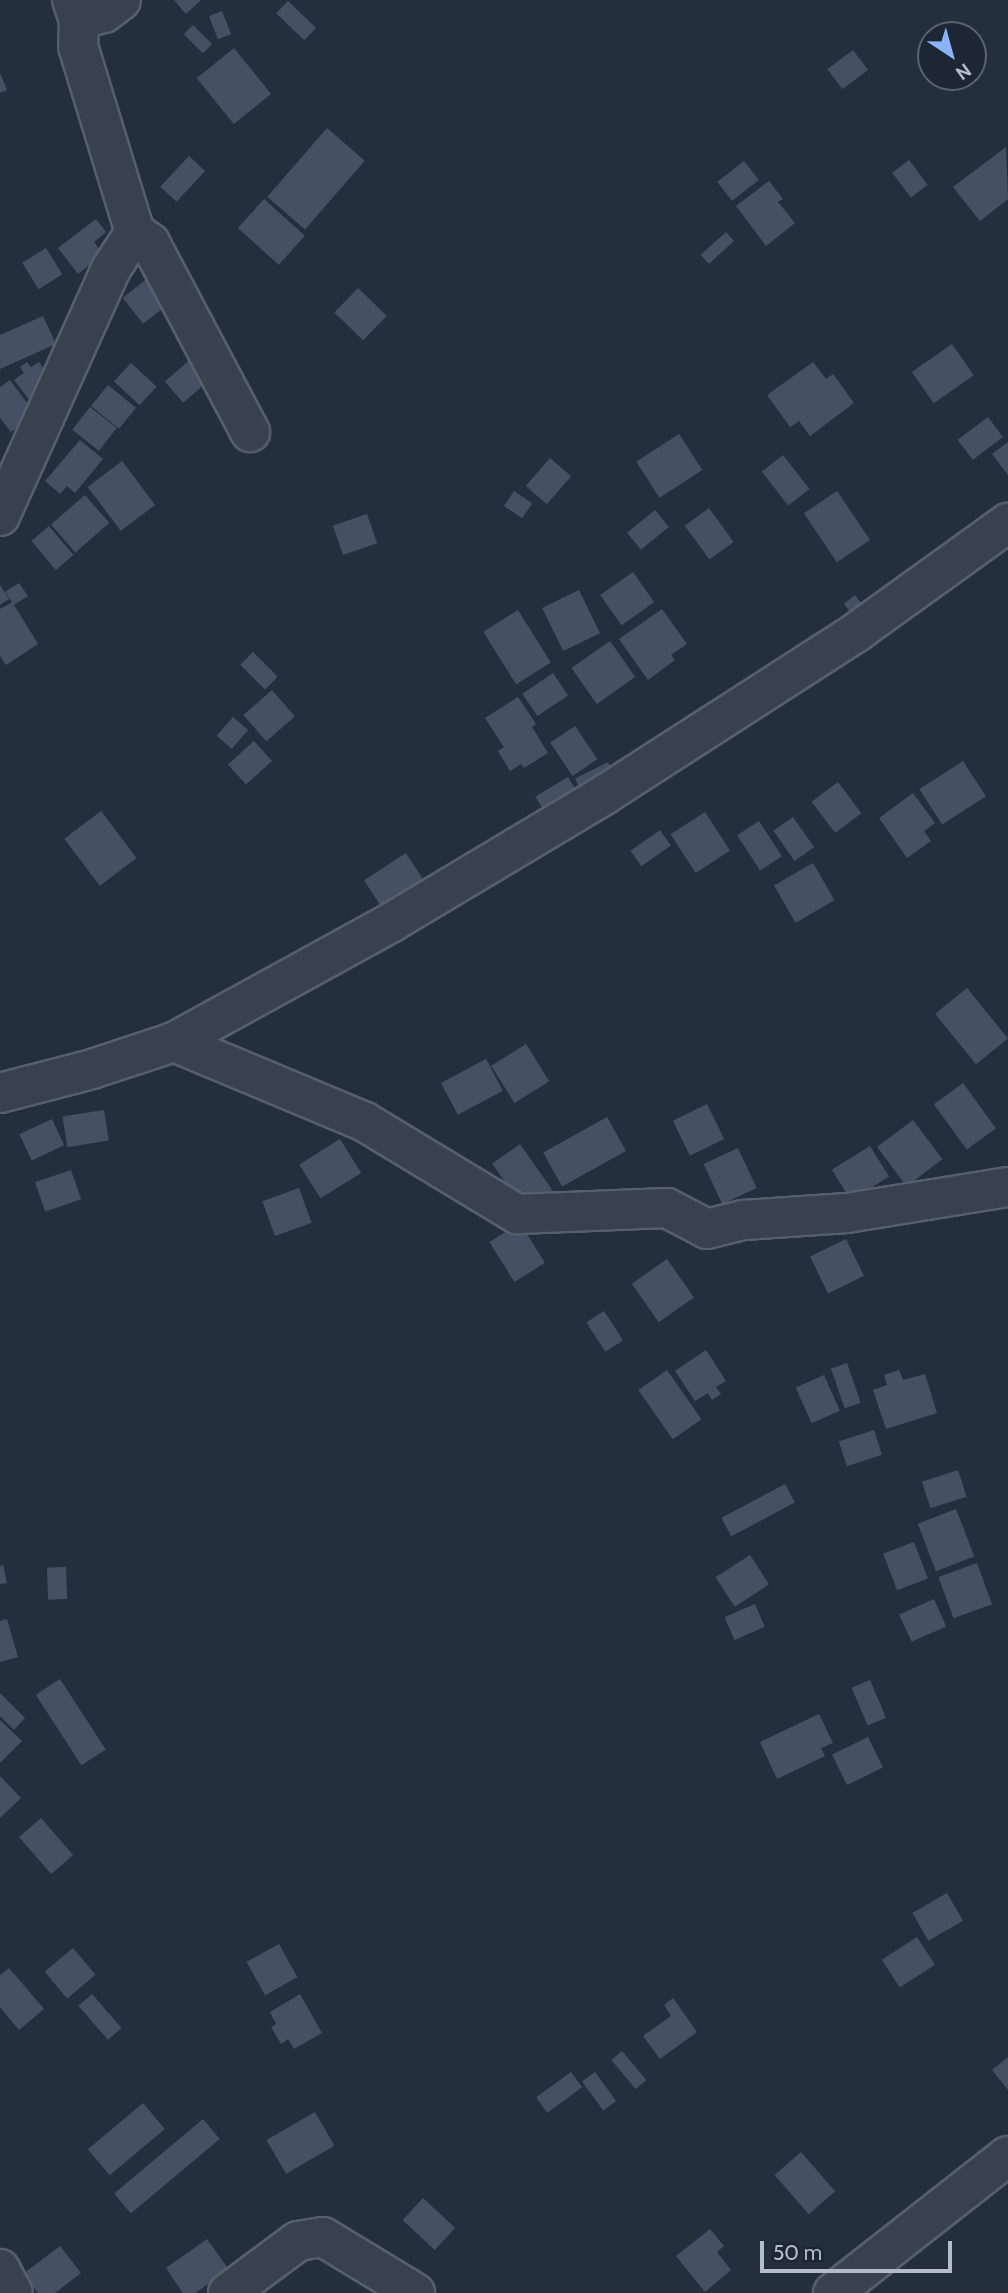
<!DOCTYPE html>
<html>
<head>
<meta charset="utf-8">
<style>
	body { margin:0 }
	#map { position:relative; width:1008px; height:2293px; overflow:hidden; background:#242f3e; font-family:Cabin,sans-serif }
	div>[style] { position:absolute }
	.building>* { inset:0; background:#455162; transform-origin:0 0 }
	.roads { filter:drop-shadow(2px 0 #565f6c) drop-shadow(-2px 0 #565f6c) drop-shadow(0 2px #565f6c) drop-shadow(0 -2px #565f6c) }
	.minor>* { height:38px; margin:-19px; padding:0 19px; transform-origin:19px; border-radius:19px; background:#38414e }
	span { translate:-50% -50%; white-space:nowrap; text-align:center; line-height:1.15; -webkit-text-stroke:7px #1d2633; paint-order:stroke }
	.north { position:absolute; left:917px; top:21px; width:70px; height:70px; box-sizing:border-box; background:#1d2633; border:2px solid #59626f; border-radius:50%; rotate:144deg; font-size:19px; font-weight:700; line-height:28px; text-align:center; color:#b4bcc9 }
	.north::after { content:''; display:block; margin:auto; width:24px; height:32px; background:#8ab4f8; clip-path:polygon(50% 0,100% 100%,50% 72%,0 100%) }
	.scale { position:absolute; left:760px; top:2241px; width:192px; height:32px; box-sizing:border-box; border:4px solid #b4bcc9; border-top:0; padding-left:9px; font-size:21px; line-height:24px; white-space:nowrap; color:#b4bcc9; -webkit-text-stroke:5px #1d2633; paint-order:stroke }
</style>
</head>
<body>
<div id="map">
	<div class="building">
		<div style="clip-path:polygon(174px 0,201px 0,186px 14px)"></div>
		<div style="left:288px;top:1px;width:39px;height:17px;rotate:44deg"></div>
		<div style="left:222px;top:11px;width:25px;height:14px;rotate:69deg"></div>
		<div style="left:193px;top:25px;width:27px;height:13px;rotate:45deg"></div>
		<div style="left:234px;top:48px;width:59px;height:48px;rotate:51deg"></div>
		<div style="left:853px;top:50px;width:25px;height:32px;rotate:53deg"></div>
		<div style="clip-path:polygon(0 73px,7px 90px,0 93px)"></div>
		<div style="left:327px;top:128px;width:50px;height:91px;rotate:41deg"></div>
		<div style="clip-path:polygon(1006px 147px,1008px 199px,980px 221px,953px 187px)"></div>
		<div style="left:189px;top:156px;width:22px;height:42px;rotate:43deg"></div>
		<div style="left:909px;top:160px;width:31px;height:21px;rotate:53deg"></div>
		<div style="left:744px;top:161px;width:24px;height:34px;rotate:52deg"></div>
		<div style="clip-path:polygon(769px 181px,783px 199px,778px 202px,795px 223px,766px 246px,736px 206px)"></div>
		<div style="left:264px;top:199px;width:55px;height:39px;rotate:42deg"></div>
		<div style="clip-path:polygon(96px 219px,106px 232px,94px 242px,103px 254px,78px 274px,58px 248px)"></div>
		<div style="left:726px;top:232px;width:12px;height:34px;rotate:48deg"></div>
		<div style="left:46px;top:248px;width:31px;height:28px;rotate:58deg"></div>
		<div style="left:148px;top:278px;width:33px;height:32px;rotate:52deg"></div>
		<div style="left:358px;top:288px;width:40px;height:34px;rotate:44deg"></div>
		<div style="clip-path:polygon(43px 316px,56px 344px,0 369px,0 335px)"></div>
		<div style="left:952px;top:344px;width:38px;height:49px;rotate:55deg"></div>
		<div style="left:192px;top:358px;width:28px;height:36px;rotate:49deg"></div>
		<div style="clip-path:polygon(27px 362px,31px 367px,39px 362px,49px 376px,38px 384px,43px 391px,30px 401px,14px 380px,24px 373px,20px 367px)"></div>
		<div style="clip-path:polygon(813px 362px,826px 379px,833px 374px,854px 403px,810px 436px,799px 421px,790px 427px,767px 395px)"></div>
		<div style="left:131px;top:363px;width:35px;height:25px;rotate:43deg"></div>
		<div style="clip-path:polygon(10px 380px,31px 408px,21px 416px,25px 422px,11px 432px,0 418px,0 387px)"></div>
		<div style="left:108px;top:385px;width:36px;height:27px;rotate:39deg"></div>
		<div style="left:90px;top:407px;width:34px;height:29px;rotate:38deg"></div>
		<div style="left:988px;top:417px;width:25px;height:38px;rotate:53deg"></div>
		<div style="left:679px;top:434px;width:43px;height:51px;rotate:57deg"></div>
		<div style="clip-path:polygon(80px 440px,103px 459px,75px 493px,67px 486px,60px 494px,45px 481px)"></div>
		<div style="clip-path:polygon(1008px 442px,1008px 475px,992px 454px)"></div>
		<div style="left:783px;top:455px;width:43px;height:27px;rotate:52deg"></div>
		<div style="left:550px;top:458px;width:28px;height:37px;rotate:41deg"></div>
		<div style="left:122px;top:461px;width:55px;height:43px;rotate:53deg"></div>
		<div style="left:514px;top:491px;width:22px;height:18px;rotate:34deg"></div>
		<div style="left:837px;top:491px;width:59px;height:40px;rotate:56deg"></div>
		<div style="left:85px;top:495px;width:37px;height:45px;rotate:49deg"></div>
		<div style="left:709px;top:508px;width:42px;height:30px;rotate:54deg"></div>
		<div style="left:655px;top:510px;width:22px;height:36px;rotate:51deg"></div>
		<div style="left:367px;top:514px;width:31px;height:36px;rotate:71deg"></div>
		<div style="left:49px;top:526px;width:38px;height:23px;rotate:50deg"></div>
		<div style="left:633px;top:572px;width:37px;height:40px;rotate:55deg"></div>
		<div style="clip-path:polygon(19px 583px,28px 596px,14px 605px,38px 644px,6px 665px,0 656px,0 609px,12px 602px,5px 592px)"></div>
		<div style="clip-path:polygon(0 585px,9px 599px,0 605px)"></div>
		<div style="left:579px;top:590px;width:48px;height:41px;rotate:64deg"></div>
		<div style="left:855px;top:595px;width:20px;height:14px;rotate:53deg"></div>
		<div style="clip-path:polygon(662px 609px,687px 644px,671px 655px,675px 660px,648px 680px,619px 639px)"></div>
		<div style="left:518px;top:610px;width:62px;height:41px;rotate:58deg"></div>
		<div style="left:610px;top:641px;width:44px;height:47px;rotate:55deg"></div>
		<div style="left:253px;top:652px;width:35px;height:18px;rotate:45deg"></div>
		<div style="left:553px;top:673px;width:27px;height:37px;rotate:56deg"></div>
		<div style="left:272px;top:690px;width:35px;height:38px;rotate:49deg"></div>
		<div style="clip-path:polygon(518px 697px,536px 724px,532px 727px,548px 753px,524px 768px,521px 764px,510px 771px,498px 751px,504px 747px,485px 718px)"></div>
		<div style="left:233px;top:717px;width:20px;height:25px;rotate:41deg"></div>
		<div style="left:575px;top:726px;width:40px;height:30px;rotate:56deg"></div>
		<div style="left:254px;top:741px;width:27px;height:35px;rotate:48deg"></div>
		<div style="left:963px;top:761px;width:42px;height:52px;rotate:57deg"></div>
		<div style="left:608px;top:762px;width:18px;height:37px;rotate:63deg"></div>
		<div style="left:568px;top:777px;width:21px;height:38px;rotate:59deg"></div>
		<div style="left:838px;top:782px;width:39px;height:33px;rotate:53deg"></div>
		<div style="clip-path:polygon(913px 793px,935px 823px,924px 831px,931px 841px,907px 858px,879px 818px)"></div>
		<div style="left:101px;top:811px;width:59px;height:46px;rotate:53deg"></div>
		<div style="left:705px;top:812px;width:46px;height:41px;rotate:57deg"></div>
		<div style="left:793px;top:817px;width:37px;height:24px;rotate:55deg"></div>
		<div style="left:759px;top:821px;width:42px;height:26px;rotate:57deg"></div>
		<div style="left:660px;top:830px;width:19px;height:36px;rotate:55deg"></div>
		<div style="left:406px;top:853px;width:31px;height:50px;rotate:57deg"></div>
		<div style="left:813px;top:863px;width:43px;height:45px;rotate:60deg"></div>
		<div style="left:967px;top:988px;width:65px;height:41px;rotate:51deg"></div>
		<div style="left:526px;top:1044px;width:44px;height:41px;rotate:58deg"></div>
		<div style="left:486px;top:1059px;width:36px;height:51px;rotate:62deg"></div>
		<div style="left:963px;top:1083px;width:56px;height:36px;rotate:54deg"></div>
		<div style="left:707px;top:1104px;width:39px;height:38px;rotate:64deg"></div>
		<div style="left:104px;top:1110px;width:31px;height:42px;rotate:81deg"></div>
		<div style="left:607px;top:1117px;width:39px;height:73px;rotate:61deg"></div>
		<div style="left:52px;top:1119px;width:29px;height:36px;rotate:65deg"></div>
		<div style="left:913px;top:1120px;width:49px;height:45px;rotate:53deg"></div>
		<div style="left:340px;top:1139px;width:40px;height:48px;rotate:58deg"></div>
		<div style="left:520px;top:1144px;width:56px;height:34px;rotate:55deg"></div>
		<div style="left:870px;top:1146px;width:36px;height:45px;rotate:58deg"></div>
		<div style="left:738px;top:1148px;width:44px;height:38px;rotate:65deg"></div>
		<div style="left:71px;top:1170px;width:31px;height:38px;rotate:71deg"></div>
		<div style="left:299px;top:1188px;width:37px;height:39px;rotate:70deg"></div>
		<div style="left:520px;top:1223px;width:47px;height:36px;rotate:58deg"></div>
		<div style="left:846px;top:1239px;width:41px;height:40px;rotate:64deg"></div>
		<div style="left:667px;top:1259px;width:47px;height:43px;rotate:55deg"></div>
		<div style="left:604px;top:1311px;width:35px;height:21px;rotate:57deg"></div>
		<div style="clip-path:polygon(706px 1350px,726px 1381px,716px 1387px,721px 1394px,712px 1400px,708px 1393px,695px 1401px,675px 1371px)"></div>
		<div style="left:847px;top:1363px;width:42px;height:17px;rotate:71deg"></div>
		<div style="left:667px;top:1370px;width:60px;height:35px;rotate:55deg"></div>
		<div style="clip-path:polygon(899px 1370px,903px 1380px,925px 1374px,937px 1413px,886px 1429px,873px 1390px,887px 1385px,884px 1375px)"></div>
		<div style="left:824px;top:1375px;width:39px;height:31px;rotate:66deg"></div>
		<div style="left:874px;top:1430px;width:26px;height:37px;rotate:72deg"></div>
		<div style="left:958px;top:1470px;width:28px;height:38px;rotate:72deg"></div>
		<div style="left:785px;top:1484px;width:21px;height:72px;rotate:62deg"></div>
		<div style="left:956px;top:1509px;width:51px;height:41px;rotate:69deg"></div>
		<div style="left:914px;top:1542px;width:39px;height:33px;rotate:69deg"></div>
		<div style="left:750px;top:1555px;width:35px;height:41px;rotate:57deg"></div>
		<div style="left:977px;top:1563px;width:44px;height:41px;rotate:70deg"></div>
		<div style="clip-path:polygon(3px 1565px,7px 1583px,0 1584px,0 1566px)"></div>
		<div style="left:66px;top:1567px;width:32px;height:19px;rotate:88deg"></div>
		<div style="left:934px;top:1599px;width:30px;height:38px;rotate:66deg"></div>
		<div style="left:755px;top:1604px;width:25px;height:33px;rotate:67deg"></div>
		<div style="clip-path:polygon(7px 1619px,18px 1657px,0 1662px,0 1621px)"></div>
		<div style="left:60px;top:1679px;width:84px;height:29px;rotate:57deg"></div>
		<div style="left:870px;top:1680px;width:41px;height:20px;rotate:67deg"></div>
		<div style="clip-path:polygon(0 1693px,25px 1718px,14px 1730px,0 1716px)"></div>
		<div style="clip-path:polygon(819px 1714px,833px 1743px,821px 1748px,825px 1756px,777px 1779px,760px 1742px)"></div>
		<div style="clip-path:polygon(0 1720px,22px 1741px,0 1763px)"></div>
		<div style="left:868px;top:1737px;width:34px;height:40px;rotate:64deg"></div>
		<div style="clip-path:polygon(0 1776px,21px 1798px,0 1818px)"></div>
		<div style="left:41px;top:1818px;width:49px;height:29px;rotate:49deg"></div>
		<div style="left:947px;top:1893px;width:32px;height:40px;rotate:60deg"></div>
		<div style="left:917px;top:1937px;width:33px;height:42px;rotate:57deg"></div>
		<div style="left:279px;top:1944px;width:38px;height:37px;rotate:61deg"></div>
		<div style="left:73px;top:1948px;width:35px;height:37px;rotate:50deg"></div>
		<div style="clip-path:polygon(9px 1968px,44px 2009px,19px 2030px,0 2007px,0 1975px)"></div>
		<div style="left:92px;top:1994px;width:45px;height:18px;rotate:49deg"></div>
		<div style="clip-path:polygon(300px 1994px,322px 2033px,294px 2049px,288px 2039px,281px 2044px,271px 2027px,276px 2024px,270px 2012px)"></div>
		<div style="clip-path:polygon(673px 1998px,697px 2032px,660px 2059px,643px 2036px,671px 2016px,664px 2005px)"></div>
		<div style="left:622px;top:2051px;width:38px;height:14px;rotate:50deg"></div>
		<div style="clip-path:polygon(1008px 2057px,1008px 2090px,992px 2070px)"></div>
		<div style="left:571px;top:2072px;width:19px;height:43px;rotate:54deg"></div>
		<div style="left:595px;top:2072px;width:36px;height:16px;rotate:54deg"></div>
		<div style="left:143px;top:2103px;width:34px;height:72px;rotate:50deg"></div>
		<div style="left:315px;top:2112px;width:39px;height:56px;rotate:60deg"></div>
		<div style="left:203px;top:2119px;width:26px;height:116px;rotate:50deg"></div>
		<div style="left:801px;top:2152px;width:52px;height:35px;rotate:49deg"></div>
		<div style="left:423px;top:2198px;width:44px;height:30px;rotate:43deg"></div>
		<div style="clip-path:polygon(710px 2229px,724px 2246px,717px 2252px,731px 2270px,705px 2292px,676px 2256px)"></div>
		<div style="clip-path:polygon(207px 2239px,229px 2270px,195px 2293px,183px 2293px,166px 2268px)"></div>
		<div style="clip-path:polygon(60px 2246px,81px 2273px,55px 2293px,38px 2293px,23px 2274px)"></div>
	</div>
	<div class="roads">
		<div class="minor">
			<div style="left:72px;top:0;width:21px;rotate:71deg"></div>
			<div style="left:79px;top:20px;width:26px;rotate:92deg"></div>
			<div style="left:78px;top:46px;width:195px;rotate:73deg"></div>
			<div style="left:135px;top:232px;width:19px;rotate:36deg"></div>
			<div style="left:150px;top:243px;width:214px;rotate:62.1deg"></div>
			<div style="left:79px;top:20px;width:26px;rotate:-16deg"></div>
			<div style="left:104px;top:13px;width:21px;rotate:-37deg"></div>
			<div style="left:0;top:516px;width:271px;rotate:-65.8deg"></div>
			<div style="left:111px;top:269px;width:44px;rotate:-57deg"></div>
			<div style="left:174px;top:1042px;width:207px;rotate:22.7deg"></div>
			<div style="left:365px;top:1122px;width:178px;rotate:31.2deg"></div>
			<div style="left:517px;top:1214px;width:150px;rotate:-2.3deg"></div>
			<div style="left:667px;top:1208px;width:45px;rotate:27.7deg"></div>
			<div style="left:707px;top:1229px;width:38px;rotate:-14deg"></div>
			<div style="left:744px;top:1220px;width:103px;rotate:-3.9deg"></div>
			<div style="left:847px;top:1213px;width:163px;rotate:-9.2deg"></div>
			<div style="left:0;top:1093px;width:95px;rotate:-14.6deg"></div>
			<div style="left:92px;top:1069px;width:86px;rotate:-18.2deg"></div>
			<div style="left:174px;top:1042px;width:249px;rotate:-28.8deg"></div>
			<div style="left:392px;top:922px;width:247px;rotate:-30.9deg"></div>
			<div style="left:604px;top:795px;width:302px;rotate:-32.8deg"></div>
			<div style="left:858px;top:631px;width:185px;rotate:-35.8deg"></div>
			<div style="left:0;top:2269px;width:27px;rotate:62deg"></div>
			<div style="left:228px;top:2293px;width:87px;rotate:-36.6deg"></div>
			<div style="left:298px;top:2241px;width:25px;rotate:-9deg"></div>
			<div style="left:323px;top:2237px;width:108px;rotate:31.3deg"></div>
			<div style="left:833px;top:2293px;width:222px;rotate:-38.1deg"></div>
		</div>
	</div>
	<div class="north">N</div>
	<div class="scale">50 m</div>
</div>
</body>
</html>
